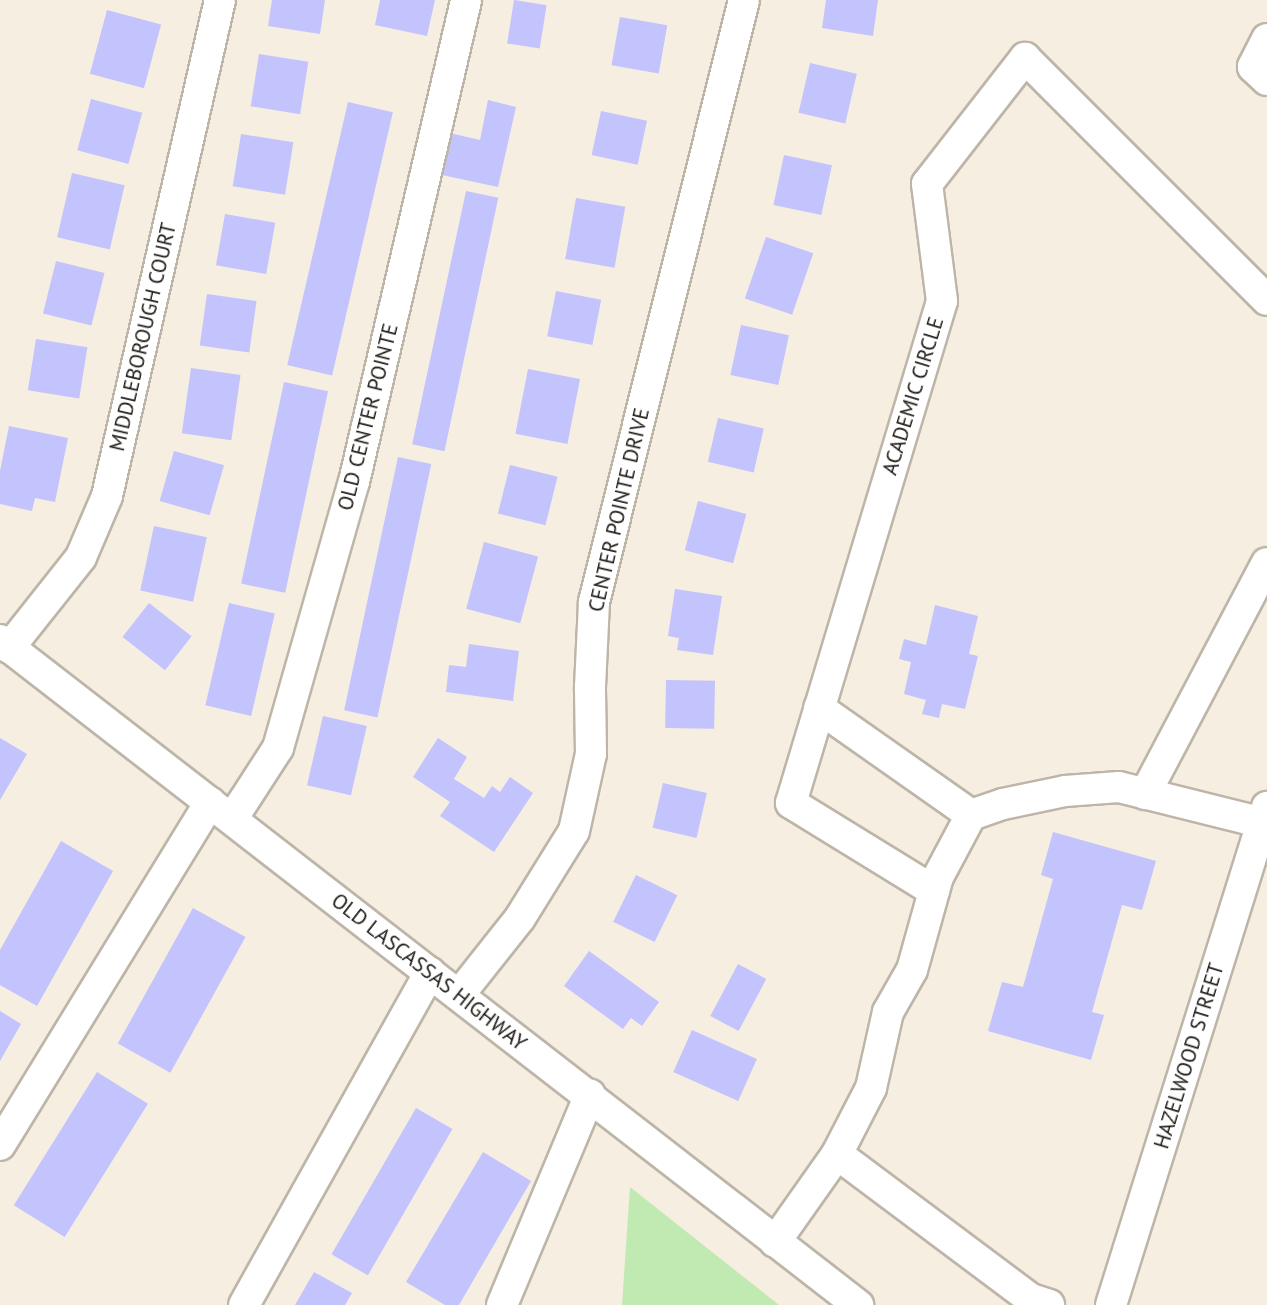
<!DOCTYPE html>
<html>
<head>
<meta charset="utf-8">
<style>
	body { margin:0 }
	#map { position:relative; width:1267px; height:1305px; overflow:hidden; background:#f6eee0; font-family:"PT Sans",sans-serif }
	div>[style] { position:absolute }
	.green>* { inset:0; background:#c0eab2 }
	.building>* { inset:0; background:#c3c3fd; transform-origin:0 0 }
	.roads { filter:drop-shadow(2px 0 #bdb5a8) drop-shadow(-2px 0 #bdb5a8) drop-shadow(0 2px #bdb5a8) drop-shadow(0 -2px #bdb5a8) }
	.minor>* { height:30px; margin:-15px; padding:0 15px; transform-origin:15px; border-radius:15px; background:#fff }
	span { translate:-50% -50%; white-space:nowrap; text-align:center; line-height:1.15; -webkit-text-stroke:7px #fff; paint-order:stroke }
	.street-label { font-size:21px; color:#1d1a16 }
</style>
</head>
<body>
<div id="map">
	<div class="green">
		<div style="clip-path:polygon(630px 1187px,779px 1305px,622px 1305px)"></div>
	</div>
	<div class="building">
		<div style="clip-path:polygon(272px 0,325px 0,320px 34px,268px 26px)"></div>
		<div style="clip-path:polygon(380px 0,435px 0,427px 36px,375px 25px)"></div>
		<div style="left:514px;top:0;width:33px;height:44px;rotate:9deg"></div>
		<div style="clip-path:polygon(826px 0,878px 0,873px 36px,822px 28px)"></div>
		<div style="left:107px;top:10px;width:56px;height:66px;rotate:15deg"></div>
		<div style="left:620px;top:17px;width:48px;height:49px;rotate:10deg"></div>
		<div style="left:259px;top:54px;width:50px;height:53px;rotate:9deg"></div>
		<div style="left:810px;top:63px;width:48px;height:51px;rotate:13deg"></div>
		<div style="left:91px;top:99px;width:53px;height:53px;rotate:15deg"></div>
		<div style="clip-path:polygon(488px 100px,516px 107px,498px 187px,428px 172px,437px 130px,480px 140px)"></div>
		<div style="left:348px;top:102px;width:46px;height:270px;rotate:13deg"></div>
		<div style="left:601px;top:111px;width:47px;height:45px;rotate:12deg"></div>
		<div style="left:241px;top:134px;width:53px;height:53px;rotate:9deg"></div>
		<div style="left:784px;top:155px;width:49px;height:51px;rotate:12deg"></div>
		<div style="left:72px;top:173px;width:54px;height:66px;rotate:13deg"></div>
		<div style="left:466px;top:191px;width:33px;height:259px;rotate:12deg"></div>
		<div style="left:576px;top:198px;width:50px;height:62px;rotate:10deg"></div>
		<div style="left:225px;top:214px;width:51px;height:52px;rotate:10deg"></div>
		<div style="left:766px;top:237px;width:50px;height:65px;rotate:19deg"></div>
		<div style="left:56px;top:261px;width:50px;height:54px;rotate:14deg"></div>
		<div style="left:556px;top:291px;width:46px;height:46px;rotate:11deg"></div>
		<div style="left:207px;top:294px;width:50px;height:52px;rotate:8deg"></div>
		<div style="left:741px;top:325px;width:49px;height:51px;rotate:12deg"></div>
		<div style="left:36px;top:339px;width:52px;height:52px;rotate:9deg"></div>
		<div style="left:191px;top:368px;width:50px;height:66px;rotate:8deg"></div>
		<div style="left:528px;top:369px;width:53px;height:66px;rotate:11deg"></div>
		<div style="left:284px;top:382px;width:45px;height:206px;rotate:12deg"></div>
		<div style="left:718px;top:418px;width:47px;height:45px;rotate:13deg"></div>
		<div style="clip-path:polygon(9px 426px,68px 438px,55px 502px,35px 498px,32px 511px,0 504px,0 471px)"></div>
		<div style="left:174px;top:451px;width:52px;height:52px;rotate:16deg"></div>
		<div style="left:398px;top:457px;width:34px;height:259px;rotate:12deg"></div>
		<div style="left:510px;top:465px;width:49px;height:50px;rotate:14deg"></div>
		<div style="left:698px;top:501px;width:50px;height:51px;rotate:15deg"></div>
		<div style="left:154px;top:526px;width:54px;height:66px;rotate:12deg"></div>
		<div style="left:484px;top:542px;width:56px;height:69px;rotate:15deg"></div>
		<div style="clip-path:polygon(675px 589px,722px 596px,713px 655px,677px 650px,679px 638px,668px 636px)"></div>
		<div style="left:149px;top:603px;width:54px;height:43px;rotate:38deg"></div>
		<div style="left:229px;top:603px;width:47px;height:105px;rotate:13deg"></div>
		<div style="clip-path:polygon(935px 605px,978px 616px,969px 654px,978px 656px,965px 709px,942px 704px,939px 718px,922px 714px,926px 700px,904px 694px,911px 662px,899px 659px,904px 639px,926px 645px)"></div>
		<div style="clip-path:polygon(469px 644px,519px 651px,513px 701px,446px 692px,449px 665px,466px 667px)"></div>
		<div style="left:666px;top:680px;width:49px;height:48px;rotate:1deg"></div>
		<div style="left:323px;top:716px;width:45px;height:71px;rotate:13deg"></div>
		<div style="clip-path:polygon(0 738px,27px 754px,0 800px)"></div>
		<div style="clip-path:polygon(438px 738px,467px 757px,454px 779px,484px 798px,492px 786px,500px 792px,510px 777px,533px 793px,494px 852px,440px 816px,450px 802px,413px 777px)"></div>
		<div style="left:663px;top:783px;width:45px;height:46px;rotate:13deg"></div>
		<div style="clip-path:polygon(1053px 832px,1156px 861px,1142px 910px,1122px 905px,1092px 1012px,1104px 1015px,1091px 1060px,988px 1031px,1002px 982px,1023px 987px,1053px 879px,1041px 875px)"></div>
		<div style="clip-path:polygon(61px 841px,113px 871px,37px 1006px,0 985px,0 950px)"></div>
		<div style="left:636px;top:875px;width:46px;height:52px;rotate:26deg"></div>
		<div style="left:193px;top:908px;width:60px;height:155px;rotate:29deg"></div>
		<div style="clip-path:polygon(589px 951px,659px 1002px,642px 1026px,631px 1018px,623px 1029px,564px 986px)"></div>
		<div style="left:738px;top:964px;width:32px;height:59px;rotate:28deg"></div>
		<div style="clip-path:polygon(0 1011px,21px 1024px,0 1061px)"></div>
		<div style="left:692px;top:1030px;width:71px;height:46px;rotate:24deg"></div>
		<div style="left:97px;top:1072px;width:60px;height:157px;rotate:32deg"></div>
		<div style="left:416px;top:1108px;width:42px;height:169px;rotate:30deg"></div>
		<div style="clip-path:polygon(483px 1152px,531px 1181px,459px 1305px,445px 1305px,406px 1282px)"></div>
		<div style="clip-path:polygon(314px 1272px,352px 1293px,345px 1305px,295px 1305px)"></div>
	</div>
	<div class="roads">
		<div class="minor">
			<div style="left:1267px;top:39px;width:31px;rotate:117deg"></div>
			<div style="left:1253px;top:67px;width:19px;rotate:43deg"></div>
			<div style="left:0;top:640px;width:1086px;rotate:37.78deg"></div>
			<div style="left:9px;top:648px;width:116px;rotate:-51.6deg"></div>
			<div style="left:81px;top:557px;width:66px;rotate:-66.9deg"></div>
			<div style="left:107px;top:496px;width:509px;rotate:-77.17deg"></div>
			<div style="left:819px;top:708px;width:186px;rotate:35.1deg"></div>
			<div style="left:1145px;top:794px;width:261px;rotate:-62.2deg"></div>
			<div style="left:232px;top:819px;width:85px;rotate:-57.1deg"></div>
			<div style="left:278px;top:748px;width:277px;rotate:-74.1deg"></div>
			<div style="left:354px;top:482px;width:495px;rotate:-76.9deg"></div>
			<div style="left:934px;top:891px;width:168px;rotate:-148.4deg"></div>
			<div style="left:791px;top:803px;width:524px;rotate:-73.26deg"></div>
			<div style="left:942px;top:301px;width:118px;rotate:-97.3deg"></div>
			<div style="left:927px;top:184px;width:160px;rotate:-52.1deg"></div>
			<div style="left:1025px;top:58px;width:342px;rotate:45deg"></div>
			<div style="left:459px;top:995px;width:98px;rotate:-51.6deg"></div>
			<div style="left:520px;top:918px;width:102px;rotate:-58.2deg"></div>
			<div style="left:574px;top:831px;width:79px;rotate:-77.6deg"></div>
			<div style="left:591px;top:754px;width:67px;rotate:-90.9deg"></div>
			<div style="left:590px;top:687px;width:85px;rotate:-87.3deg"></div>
			<div style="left:594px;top:602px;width:620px;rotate:-76.01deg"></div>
			<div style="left:0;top:1145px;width:402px;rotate:-58.5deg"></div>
			<div style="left:837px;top:1154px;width:242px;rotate:36.8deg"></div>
			<div style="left:1031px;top:1299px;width:19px;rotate:18deg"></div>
			<div style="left:775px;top:1242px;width:108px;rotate:-54.8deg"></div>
			<div style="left:837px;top:1154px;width:74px;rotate:-62.7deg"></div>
			<div style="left:871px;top:1088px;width:78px;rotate:-77.4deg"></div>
			<div style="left:888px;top:1012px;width:48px;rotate:-60.3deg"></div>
			<div style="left:912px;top:970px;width:97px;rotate:-74.4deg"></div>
			<div style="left:938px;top:877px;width:70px;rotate:-62deg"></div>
			<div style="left:971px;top:815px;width:34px;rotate:-19deg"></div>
			<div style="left:1003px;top:804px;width:63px;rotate:-11.8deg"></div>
			<div style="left:1065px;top:791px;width:54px;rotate:-4.2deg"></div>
			<div style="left:1119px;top:787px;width:153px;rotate:14deg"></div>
			<div style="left:244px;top:1305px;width:381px;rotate:-60.8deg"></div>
			<div style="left:502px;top:1305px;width:228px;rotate:-67.3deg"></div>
			<div style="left:1111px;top:1305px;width:522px;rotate:-72.61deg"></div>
		</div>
	</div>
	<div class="street-label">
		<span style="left:143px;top:337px;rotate:-77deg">MIDDLEBOROUGH COURT</span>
		<span style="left:913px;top:396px;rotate:-73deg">ACADEMIC CIRCLE</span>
		<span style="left:368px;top:417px;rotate:-76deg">OLD CENTER POINTE</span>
		<span style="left:619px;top:510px;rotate:-77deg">CENTER POINTE DRIVE</span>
		<span style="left:429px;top:972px;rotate:38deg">OLD LASCASSAS HIGHWAY</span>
		<span style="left:1189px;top:1056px;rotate:-73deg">HAZELWOOD STREET</span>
	</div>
</div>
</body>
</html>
